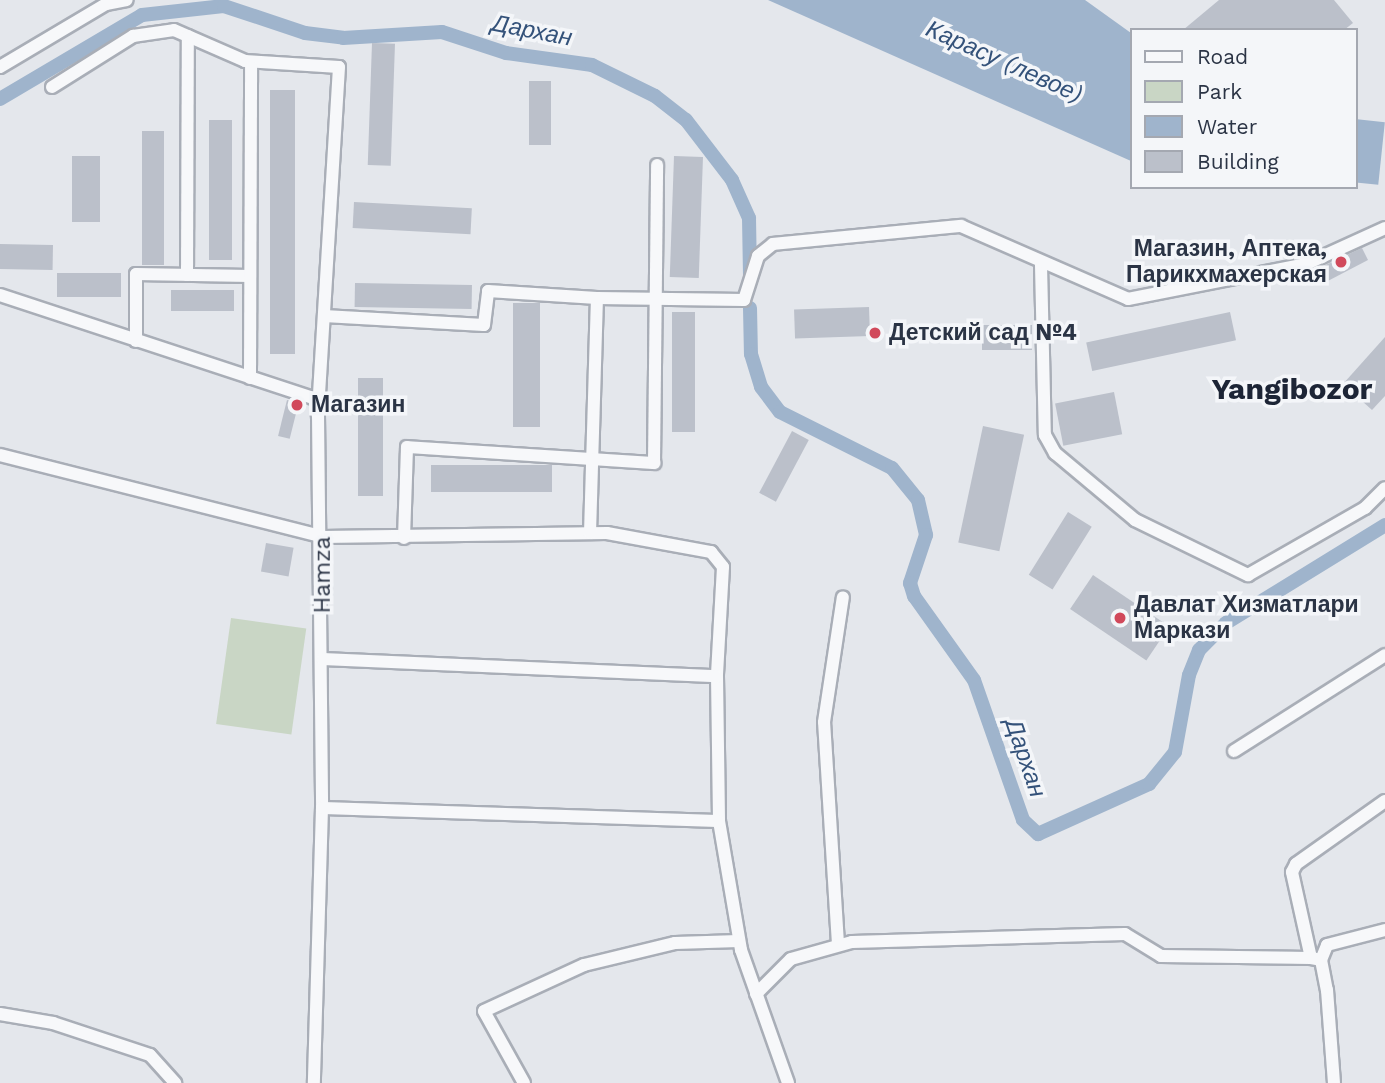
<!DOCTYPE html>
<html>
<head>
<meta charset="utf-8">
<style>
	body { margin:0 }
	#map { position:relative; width:1385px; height:1083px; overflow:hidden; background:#e4e7ec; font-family:"Work Sans",sans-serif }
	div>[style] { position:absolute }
	.green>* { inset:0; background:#c9d6c5; transform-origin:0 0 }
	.water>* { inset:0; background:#9fb4cc; transform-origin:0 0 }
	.canal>* { height:14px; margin:-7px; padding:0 7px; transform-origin:7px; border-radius:7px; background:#9fb4cc }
	.building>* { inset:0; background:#bbc0ca; transform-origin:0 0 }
	.roads { filter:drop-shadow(2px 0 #a9aeb7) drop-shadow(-2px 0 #a9aeb7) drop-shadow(0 2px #a9aeb7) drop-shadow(0 -2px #a9aeb7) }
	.street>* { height:12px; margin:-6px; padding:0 6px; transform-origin:6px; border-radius:6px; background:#f7f8fa }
	.dots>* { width:19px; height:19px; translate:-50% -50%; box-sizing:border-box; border:4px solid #f4f6f9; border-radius:50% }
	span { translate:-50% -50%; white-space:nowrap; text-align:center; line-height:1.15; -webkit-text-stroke:7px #f4f6f9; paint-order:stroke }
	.poi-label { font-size:23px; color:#2b3445; font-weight:700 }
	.right { translate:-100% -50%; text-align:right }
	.left { translate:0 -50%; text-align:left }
	.street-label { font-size:23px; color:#2b3445 }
	.water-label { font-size:24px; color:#34527a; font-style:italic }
	.district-label { font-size:30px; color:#1d2536; font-weight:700 }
	.legend { position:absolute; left:1130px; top:28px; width:228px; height:161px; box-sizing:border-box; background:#f4f6f9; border:2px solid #a4a8b1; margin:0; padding:9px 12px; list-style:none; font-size:21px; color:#2b3445 }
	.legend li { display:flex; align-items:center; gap:14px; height:35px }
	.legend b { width:35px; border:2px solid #a4a8b1 }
</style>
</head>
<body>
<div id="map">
	<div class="green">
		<div style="left:231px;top:618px;width:76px;height:107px;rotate:8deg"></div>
	</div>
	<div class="water">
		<div style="clip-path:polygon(768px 0,1085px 0,1131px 33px,1131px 161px)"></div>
		<div style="left:1355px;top:119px;width:30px;height:63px;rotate:6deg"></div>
	</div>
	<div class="canal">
		<div style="left:0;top:99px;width:165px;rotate:-30.6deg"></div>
		<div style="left:142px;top:15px;width:82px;rotate:-6.3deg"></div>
		<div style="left:224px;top:6px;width:85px;rotate:18.4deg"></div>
		<div style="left:305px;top:33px;width:38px;rotate:7deg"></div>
		<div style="left:343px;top:38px;width:99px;rotate:-3.5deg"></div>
		<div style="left:442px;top:32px;width:67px;rotate:18.2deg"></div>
		<div style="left:506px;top:53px;width:87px;rotate:7.9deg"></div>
		<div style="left:592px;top:65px;width:70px;rotate:26.2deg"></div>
		<div style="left:655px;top:96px;width:39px;rotate:38deg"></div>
		<div style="left:686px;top:120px;width:76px;rotate:52.5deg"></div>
		<div style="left:732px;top:180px;width:42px;rotate:65.9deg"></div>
		<div style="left:749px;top:218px;width:58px;rotate:89deg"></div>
		<div style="left:750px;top:308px;width:46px;rotate:88.8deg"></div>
		<div style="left:751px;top:354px;width:34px;rotate:73deg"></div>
		<div style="left:761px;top:387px;width:31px;rotate:53deg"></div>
		<div style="left:780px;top:412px;width:125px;rotate:26.6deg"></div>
		<div style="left:892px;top:468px;width:41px;rotate:50.9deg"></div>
		<div style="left:918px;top:500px;width:36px;rotate:77deg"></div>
		<div style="left:926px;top:535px;width:51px;rotate:108.4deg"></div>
		<div style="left:910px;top:583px;width:14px;rotate:73deg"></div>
		<div style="left:914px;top:596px;width:103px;rotate:54.5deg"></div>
		<div style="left:974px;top:680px;width:148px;rotate:70.7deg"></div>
		<div style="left:1023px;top:820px;width:21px;rotate:43deg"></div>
		<div style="left:1038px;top:834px;width:122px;rotate:-24.2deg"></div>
		<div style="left:1149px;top:784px;width:41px;rotate:-50.9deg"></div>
		<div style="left:1175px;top:752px;width:78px;rotate:-79.7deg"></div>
		<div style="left:1189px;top:675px;width:27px;rotate:-68deg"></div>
		<div style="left:1199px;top:650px;width:38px;rotate:-45deg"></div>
		<div style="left:1226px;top:623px;width:187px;rotate:-31.6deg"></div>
	</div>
	<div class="building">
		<div style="clip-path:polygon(1219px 0,1334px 0,1353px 23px,1344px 30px,1183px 30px)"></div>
		<div style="left:372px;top:43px;width:23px;height:122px;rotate:2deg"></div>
		<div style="left:529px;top:81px;width:22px;height:64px"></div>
		<div style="left:270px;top:90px;width:25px;height:264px"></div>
		<div style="left:209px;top:120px;width:23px;height:140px"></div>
		<div style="left:142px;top:131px;width:22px;height:134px"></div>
		<div style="left:72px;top:156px;width:28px;height:66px"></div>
		<div style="left:674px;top:156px;width:29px;height:121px;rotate:2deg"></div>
		<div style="left:354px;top:202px;width:118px;height:26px;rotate:3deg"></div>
		<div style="left:0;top:244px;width:53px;height:25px;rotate:1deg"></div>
		<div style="clip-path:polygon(1362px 248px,1368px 260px,1324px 283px,1317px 269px)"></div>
		<div style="left:121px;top:273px;width:24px;height:64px;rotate:90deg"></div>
		<div style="left:355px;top:283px;width:117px;height:24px;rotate:1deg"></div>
		<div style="left:171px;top:290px;width:63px;height:21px"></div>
		<div style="left:513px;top:303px;width:27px;height:124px"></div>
		<div style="left:869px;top:307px;width:29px;height:75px;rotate:88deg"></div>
		<div style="left:672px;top:312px;width:23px;height:120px"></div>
		<div style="left:1230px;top:312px;width:29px;height:147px;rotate:78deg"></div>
		<div style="left:982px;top:325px;width:50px;height:25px"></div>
		<div style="clip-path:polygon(1385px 337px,1385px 396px,1372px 410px,1343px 384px)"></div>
		<div style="left:358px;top:378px;width:25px;height:118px"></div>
		<div style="left:1114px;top:392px;width:43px;height:60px;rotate:79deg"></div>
		<div style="left:287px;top:400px;width:12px;height:37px;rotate:14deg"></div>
		<div style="left:983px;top:426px;width:42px;height:119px;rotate:12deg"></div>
		<div style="left:792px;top:431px;width:19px;height:70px;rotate:28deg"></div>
		<div style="left:431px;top:465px;width:121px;height:27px"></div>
		<div style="left:1068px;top:512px;width:28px;height:74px;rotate:32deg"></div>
		<div style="left:266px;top:543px;width:28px;height:29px;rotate:10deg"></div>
		<div style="left:1093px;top:575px;width:92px;height:41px;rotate:34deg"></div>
	</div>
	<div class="roads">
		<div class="street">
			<div style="left:0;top:67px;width:123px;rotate:-30.7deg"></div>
			<div style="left:106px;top:4px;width:21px;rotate:-11deg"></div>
			<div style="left:52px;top:87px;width:96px;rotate:-32.2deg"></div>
			<div style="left:133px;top:36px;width:41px;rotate:-8.3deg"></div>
			<div style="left:174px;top:30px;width:77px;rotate:23.6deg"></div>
			<div style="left:245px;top:61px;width:94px;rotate:3.7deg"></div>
			<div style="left:339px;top:67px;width:349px;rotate:93.5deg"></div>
			<div style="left:318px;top:415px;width:393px;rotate:89.4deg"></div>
			<div style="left:322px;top:808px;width:275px;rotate:91.7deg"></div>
			<div style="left:1041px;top:265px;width:170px;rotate:88.7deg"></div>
			<div style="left:1045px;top:435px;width:21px;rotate:61deg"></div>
			<div style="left:1055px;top:453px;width:104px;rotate:39.9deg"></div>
			<div style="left:1135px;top:520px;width:126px;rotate:26deg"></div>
			<div style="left:1248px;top:575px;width:135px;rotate:-29.8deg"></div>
			<div style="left:1365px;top:508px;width:28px;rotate:-45deg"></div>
			<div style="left:187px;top:275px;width:239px;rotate:-89.8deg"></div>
			<div style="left:0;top:295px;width:336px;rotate:18.2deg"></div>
			<div style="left:324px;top:316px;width:160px;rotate:3.2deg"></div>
			<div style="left:484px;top:325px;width:34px;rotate:-83deg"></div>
			<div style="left:488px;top:291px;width:109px;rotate:3.7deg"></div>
			<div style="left:136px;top:341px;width:67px;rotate:-90deg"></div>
			<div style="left:136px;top:274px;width:114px;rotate:1deg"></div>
			<div style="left:250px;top:378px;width:311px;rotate:-89.8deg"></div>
			<div style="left:0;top:455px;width:333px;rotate:14.2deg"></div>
			<div style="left:323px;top:537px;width:284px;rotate:-0.8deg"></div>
			<div style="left:607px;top:533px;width:106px;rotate:10.4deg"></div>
			<div style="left:711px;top:552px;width:19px;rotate:51deg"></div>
			<div style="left:723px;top:567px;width:109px;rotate:93.2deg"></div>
			<div style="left:717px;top:676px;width:145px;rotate:89.2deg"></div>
			<div style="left:719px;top:821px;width:131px;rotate:80.3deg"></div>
			<div style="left:741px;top:950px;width:141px;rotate:70.5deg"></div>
			<div style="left:590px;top:533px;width:235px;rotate:-88.3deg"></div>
			<div style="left:597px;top:298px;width:147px;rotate:0.8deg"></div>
			<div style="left:744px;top:300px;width:46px;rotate:-72.3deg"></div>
			<div style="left:758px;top:256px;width:19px;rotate:-39deg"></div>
			<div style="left:773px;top:244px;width:189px;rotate:-5.5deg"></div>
			<div style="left:961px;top:226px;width:182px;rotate:23.6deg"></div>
			<div style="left:1128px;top:299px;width:181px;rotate:-11.1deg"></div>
			<div style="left:1306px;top:264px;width:87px;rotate:-24.5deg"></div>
			<div style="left:404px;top:538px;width:91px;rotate:-88.1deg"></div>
			<div style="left:407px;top:447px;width:248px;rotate:3.7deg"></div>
			<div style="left:654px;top:463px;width:298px;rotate:-89.4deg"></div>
			<div style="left:323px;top:659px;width:394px;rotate:2.5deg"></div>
			<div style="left:1234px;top:751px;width:179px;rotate:-32.4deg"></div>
			<div style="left:322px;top:808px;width:397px;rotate:1.9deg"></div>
			<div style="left:838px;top:944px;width:222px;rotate:-93.6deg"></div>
			<div style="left:824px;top:722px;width:126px;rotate:-81.4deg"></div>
			<div style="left:1311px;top:958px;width:88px;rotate:-102.5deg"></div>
			<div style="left:1292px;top:872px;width:9px;rotate:-63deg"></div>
			<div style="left:1296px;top:864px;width:109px;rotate:-35.3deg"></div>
			<div style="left:1321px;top:960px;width:16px;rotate:-68deg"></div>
			<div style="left:1327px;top:945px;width:60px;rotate:-14.5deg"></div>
			<div style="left:756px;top:994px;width:49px;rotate:-45deg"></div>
			<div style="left:791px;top:959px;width:63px;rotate:-15.6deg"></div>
			<div style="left:852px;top:942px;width:273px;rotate:-1.7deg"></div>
			<div style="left:1125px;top:934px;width:42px;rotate:31.4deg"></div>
			<div style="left:1161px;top:956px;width:150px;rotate:0.8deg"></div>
			<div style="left:1311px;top:958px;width:10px;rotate:11deg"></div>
			<div style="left:1321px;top:960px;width:31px;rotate:79deg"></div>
			<div style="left:1327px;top:990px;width:93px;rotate:85.7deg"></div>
			<div style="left:0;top:1014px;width:54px;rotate:9.6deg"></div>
			<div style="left:53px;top:1023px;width:102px;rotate:18.3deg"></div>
			<div style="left:150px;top:1055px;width:38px;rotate:48deg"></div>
			<div style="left:524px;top:1083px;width:82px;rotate:-119.1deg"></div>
			<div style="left:484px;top:1011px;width:110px;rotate:-24.7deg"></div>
			<div style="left:584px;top:965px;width:94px;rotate:-13.6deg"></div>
			<div style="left:675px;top:943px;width:64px;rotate:-1.8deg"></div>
		</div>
	</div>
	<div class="dots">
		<div style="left:1341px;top:262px;background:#d1495b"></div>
		<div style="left:875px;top:333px;background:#d1495b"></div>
		<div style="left:297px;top:405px;background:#d1495b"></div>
		<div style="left:1120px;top:618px;background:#d1495b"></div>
	</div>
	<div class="poi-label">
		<span class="right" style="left:1327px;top:262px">Магазин, Аптека,<br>Парикхмахерская</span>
		<span class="left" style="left:889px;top:333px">Детский сад №4</span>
		<span class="left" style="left:311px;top:405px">Магазин</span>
		<span class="left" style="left:1134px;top:618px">Давлат Хизматлари<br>Маркази</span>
	</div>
	<div class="street-label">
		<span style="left:323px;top:575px;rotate:-90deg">Hamza</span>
	</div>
	<div class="water-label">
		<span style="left:532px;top:31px;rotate:11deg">Дархан</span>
		<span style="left:1004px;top:62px;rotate:24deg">Карасу (левое)</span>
		<span style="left:1025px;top:758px;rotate:71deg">Дархан</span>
	</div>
	<div class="district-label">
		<span style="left:1292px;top:389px">Yangibozor</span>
	</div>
	<ul class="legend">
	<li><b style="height:9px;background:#f7f8fa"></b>Road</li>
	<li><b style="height:19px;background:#c9d6c5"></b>Park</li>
	<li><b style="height:19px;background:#9fb4cc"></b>Water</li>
	<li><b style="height:19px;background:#bbc0ca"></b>Building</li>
	</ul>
</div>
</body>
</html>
